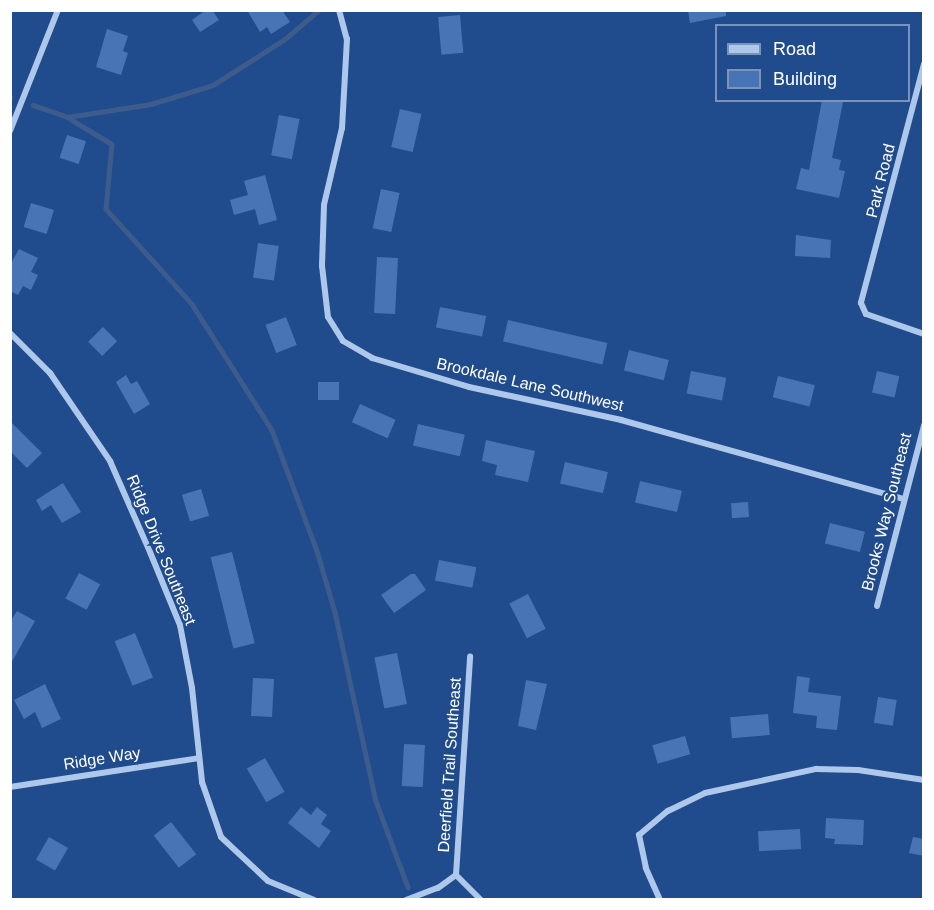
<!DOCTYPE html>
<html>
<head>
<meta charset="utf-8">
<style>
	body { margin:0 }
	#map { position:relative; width:934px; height:910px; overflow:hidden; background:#204b8d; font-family:Arial,sans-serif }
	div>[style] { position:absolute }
	.stream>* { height:4.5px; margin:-2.25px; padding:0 2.25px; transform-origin:2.25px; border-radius:2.25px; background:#3d5c8c }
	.building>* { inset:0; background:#4874b5; transform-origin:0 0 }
	.minor>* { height:6px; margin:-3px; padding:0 3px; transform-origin:3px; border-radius:3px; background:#aec8ec }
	span { translate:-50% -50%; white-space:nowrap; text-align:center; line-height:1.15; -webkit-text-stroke:4.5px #204b8d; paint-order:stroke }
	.street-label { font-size:16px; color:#fff }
	.frame { position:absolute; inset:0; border:12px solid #fff; pointer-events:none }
	.legend { position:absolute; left:715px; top:24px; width:195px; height:78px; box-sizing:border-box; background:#204b8d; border:2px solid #7993bb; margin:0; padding:8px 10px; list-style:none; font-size:18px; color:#fff }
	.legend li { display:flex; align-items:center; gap:12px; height:30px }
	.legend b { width:30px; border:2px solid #7993bb }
</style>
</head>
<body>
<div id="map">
	<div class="stream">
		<div style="left:10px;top:96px;width:1px;rotate:45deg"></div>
		<div style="left:33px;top:105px;width:36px;rotate:19deg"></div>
		<div style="left:67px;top:117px;width:52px;rotate:31deg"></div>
		<div style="left:112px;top:144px;width:65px;rotate:95.3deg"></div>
		<div style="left:106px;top:209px;width:128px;rotate:47.8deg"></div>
		<div style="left:192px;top:304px;width:149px;rotate:57.6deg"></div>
		<div style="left:272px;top:430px;width:129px;rotate:69.6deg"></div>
		<div style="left:317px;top:551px;width:64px;rotate:73.6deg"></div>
		<div style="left:335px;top:612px;width:193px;rotate:77.8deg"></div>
		<div style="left:376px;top:801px;width:92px;rotate:69.6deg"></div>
		<div style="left:67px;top:117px;width:85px;rotate:-8.8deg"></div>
		<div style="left:151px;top:104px;width:65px;rotate:-17deg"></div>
		<div style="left:213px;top:85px;width:85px;rotate:-32.6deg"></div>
		<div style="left:285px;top:39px;width:45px;rotate:-40.5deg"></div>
	</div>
	<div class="building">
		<div style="clip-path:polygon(206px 10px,212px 10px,219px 20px,200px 32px,192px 20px)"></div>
		<div style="clip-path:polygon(247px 10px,282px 10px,290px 22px,271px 34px,267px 27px,260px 32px)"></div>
		<div style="clip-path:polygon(688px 10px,726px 10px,726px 16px,690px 23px)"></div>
		<div style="left:460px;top:15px;width:38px;height:22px;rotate:85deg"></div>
		<div style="clip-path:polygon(107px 29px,128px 36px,123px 51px,128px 53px,121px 75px,96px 67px)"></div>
		<div style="clip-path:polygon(822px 100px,843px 102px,832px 158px,841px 160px,839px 170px,845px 171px,839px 198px,796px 189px,801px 168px,809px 170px)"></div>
		<div style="left:400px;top:109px;width:22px;height:39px;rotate:13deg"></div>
		<div style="left:279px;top:115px;width:21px;height:41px;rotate:11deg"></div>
		<div style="left:67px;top:135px;width:20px;height:24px;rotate:18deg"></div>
		<div style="clip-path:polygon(265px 175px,277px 220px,259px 225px,255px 209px,234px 215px,230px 200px,248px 195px,244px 181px)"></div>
		<div style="left:381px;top:189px;width:19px;height:40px;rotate:12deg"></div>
		<div style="left:31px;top:203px;width:24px;height:25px;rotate:17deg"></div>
		<div style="clip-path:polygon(796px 235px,831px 240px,830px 258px,795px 256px)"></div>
		<div style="left:258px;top:243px;width:21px;height:35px;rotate:8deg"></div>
		<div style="clip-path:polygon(19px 249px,38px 258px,31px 272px,38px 275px,31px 290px,23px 286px,18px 295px,10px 291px,10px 265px)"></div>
		<div style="left:377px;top:257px;width:21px;height:56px;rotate:3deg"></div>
		<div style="left:440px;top:307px;width:47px;height:21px;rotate:11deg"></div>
		<div style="left:286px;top:317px;width:30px;height:22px;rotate:69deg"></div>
		<div style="left:508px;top:320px;width:102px;height:22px;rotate:13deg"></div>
		<div style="left:103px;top:327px;width:20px;height:21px;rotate:45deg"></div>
		<div style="left:629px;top:350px;width:41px;height:21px;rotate:14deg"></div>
		<div style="left:691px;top:371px;width:36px;height:23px;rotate:11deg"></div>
		<div style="left:877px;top:371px;width:23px;height:22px;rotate:13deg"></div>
		<div style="clip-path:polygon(126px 375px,131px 384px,137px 381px,150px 404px,134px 414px,116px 382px)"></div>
		<div style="left:778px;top:376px;width:38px;height:22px;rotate:14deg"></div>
		<div style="left:318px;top:382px;width:21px;height:18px"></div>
		<div style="left:360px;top:404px;width:39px;height:20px;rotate:24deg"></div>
		<div style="clip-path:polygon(10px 421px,42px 453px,27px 468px,10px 451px)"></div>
		<div style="left:418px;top:424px;width:48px;height:22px;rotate:13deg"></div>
		<div style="clip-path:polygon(486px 440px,535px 451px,528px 482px,495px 475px,497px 465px,482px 461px)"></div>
		<div style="left:565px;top:462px;width:44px;height:22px;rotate:13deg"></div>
		<div style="left:640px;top:481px;width:43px;height:22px;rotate:13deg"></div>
		<div style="clip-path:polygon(63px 483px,81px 512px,62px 523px,51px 505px,42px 511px,36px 500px)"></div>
		<div style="left:201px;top:489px;width:28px;height:20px;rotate:73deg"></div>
		<div style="left:748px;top:502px;width:15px;height:17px;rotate:86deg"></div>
		<div style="left:830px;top:523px;width:36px;height:21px;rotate:14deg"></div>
		<div style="left:232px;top:552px;width:94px;height:22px;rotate:76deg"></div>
		<div style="left:439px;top:560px;width:38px;height:21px;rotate:11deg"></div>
		<div style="left:79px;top:573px;width:24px;height:29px;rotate:28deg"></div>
		<div style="clip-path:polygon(411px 574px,415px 574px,426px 590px,394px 613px,381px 595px)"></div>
		<div style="left:528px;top:594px;width:39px;height:21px;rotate:63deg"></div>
		<div style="clip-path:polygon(17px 611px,35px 621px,10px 665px,10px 622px)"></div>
		<div style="left:135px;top:633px;width:48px;height:22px;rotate:68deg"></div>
		<div style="left:397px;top:653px;width:52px;height:23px;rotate:79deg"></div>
		<div style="clip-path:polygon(797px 676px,810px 678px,808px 692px,841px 696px,837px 730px,816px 728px,817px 716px,793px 713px)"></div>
		<div style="left:253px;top:678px;width:21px;height:38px;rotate:3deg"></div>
		<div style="clip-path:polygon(526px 680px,547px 684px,536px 730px,518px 726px)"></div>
		<div style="clip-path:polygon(45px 684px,61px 719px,42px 728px,35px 712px,24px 719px,14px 700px)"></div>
		<div style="left:878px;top:697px;width:19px;height:26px;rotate:9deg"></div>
		<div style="left:768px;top:714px;width:21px;height:38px;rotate:85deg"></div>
		<div style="left:685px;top:736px;width:19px;height:34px;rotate:74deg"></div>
		<div style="left:404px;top:744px;width:21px;height:42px;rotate:3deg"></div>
		<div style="left:265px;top:758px;width:39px;height:21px;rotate:60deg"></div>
		<div style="clip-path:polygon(301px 807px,311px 815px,317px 807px,327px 815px,321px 824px,331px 831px,319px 848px,288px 823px)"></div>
		<div style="clip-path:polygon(826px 818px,864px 820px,863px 845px,834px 844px,835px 839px,825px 838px)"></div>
		<div style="left:171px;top:822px;width:41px;height:22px;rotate:52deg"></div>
		<div style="left:800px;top:829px;width:20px;height:42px;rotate:87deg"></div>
		<div style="left:49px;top:837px;width:22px;height:26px;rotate:30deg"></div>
		<div style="clip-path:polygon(913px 837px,924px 839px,924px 856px,909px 853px)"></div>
	</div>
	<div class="minor">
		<div style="left:339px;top:10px;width:30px;rotate:75deg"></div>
		<div style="left:347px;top:39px;width:89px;rotate:93.2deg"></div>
		<div style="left:342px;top:128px;width:79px;rotate:103.2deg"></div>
		<div style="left:324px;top:205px;width:61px;rotate:91.9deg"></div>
		<div style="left:322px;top:266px;width:51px;rotate:83.3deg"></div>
		<div style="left:328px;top:317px;width:28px;rotate:58deg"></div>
		<div style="left:343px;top:341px;width:34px;rotate:30deg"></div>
		<div style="left:372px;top:358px;width:101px;rotate:16.6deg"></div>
		<div style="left:469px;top:387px;width:156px;rotate:12.2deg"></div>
		<div style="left:621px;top:420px;width:293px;rotate:15.6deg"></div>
		<div style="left:924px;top:64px;width:247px;rotate:104.8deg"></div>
		<div style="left:861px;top:303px;width:12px;rotate:66deg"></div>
		<div style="left:866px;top:314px;width:61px;rotate:19deg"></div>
		<div style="left:10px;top:131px;width:130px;rotate:-68.4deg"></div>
		<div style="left:10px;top:333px;width:57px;rotate:45deg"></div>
		<div style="left:50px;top:373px;width:107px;rotate:55.7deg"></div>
		<div style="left:110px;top:461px;width:99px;rotate:66.3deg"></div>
		<div style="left:150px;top:552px;width:79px;rotate:67.7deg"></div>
		<div style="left:180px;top:625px;width:64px;rotate:79.2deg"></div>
		<div style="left:192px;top:688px;width:95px;rotate:83.9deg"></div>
		<div style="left:202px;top:782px;width:58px;rotate:70.9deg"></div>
		<div style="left:221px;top:837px;width:64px;rotate:43.1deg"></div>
		<div style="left:268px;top:881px;width:50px;rotate:22.4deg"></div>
		<div style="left:877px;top:606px;width:187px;rotate:-75.4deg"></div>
		<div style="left:10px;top:787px;width:191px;rotate:-8.7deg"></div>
		<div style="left:456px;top:875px;width:219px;rotate:-86.3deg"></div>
		<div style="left:456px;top:875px;width:35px;rotate:45deg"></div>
		<div style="left:406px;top:900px;width:34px;rotate:-21deg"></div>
		<div style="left:438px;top:888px;width:22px;rotate:-36deg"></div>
		<div style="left:660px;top:900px;width:35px;rotate:-114deg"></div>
		<div style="left:646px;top:868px;width:34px;rotate:-102deg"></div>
		<div style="left:639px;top:835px;width:38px;rotate:-40deg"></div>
		<div style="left:668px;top:811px;width:41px;rotate:-25.9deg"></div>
		<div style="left:705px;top:793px;width:114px;rotate:-12.2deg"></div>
		<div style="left:816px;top:769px;width:42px;rotate:1.4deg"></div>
		<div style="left:858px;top:770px;width:67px;rotate:8.6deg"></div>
	</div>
	<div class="street-label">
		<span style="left:881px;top:181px;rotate:-76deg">Park Road</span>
		<span style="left:530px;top:385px;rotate:13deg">Brookdale Lane Southwest</span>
		<span style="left:887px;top:512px;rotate:-76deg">Brooks Way Southeast</span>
		<span style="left:161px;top:550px;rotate:68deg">Ridge Drive Southeast</span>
		<span style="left:102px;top:759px;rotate:-9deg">Ridge Way</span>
		<span style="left:450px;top:765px;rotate:-86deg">Deerfield Trail Southeast</span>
	</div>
	<div class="frame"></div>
	<ul class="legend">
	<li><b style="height:8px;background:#aec8ec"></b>Road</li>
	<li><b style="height:16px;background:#4874b5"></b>Building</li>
	</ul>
</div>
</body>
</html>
